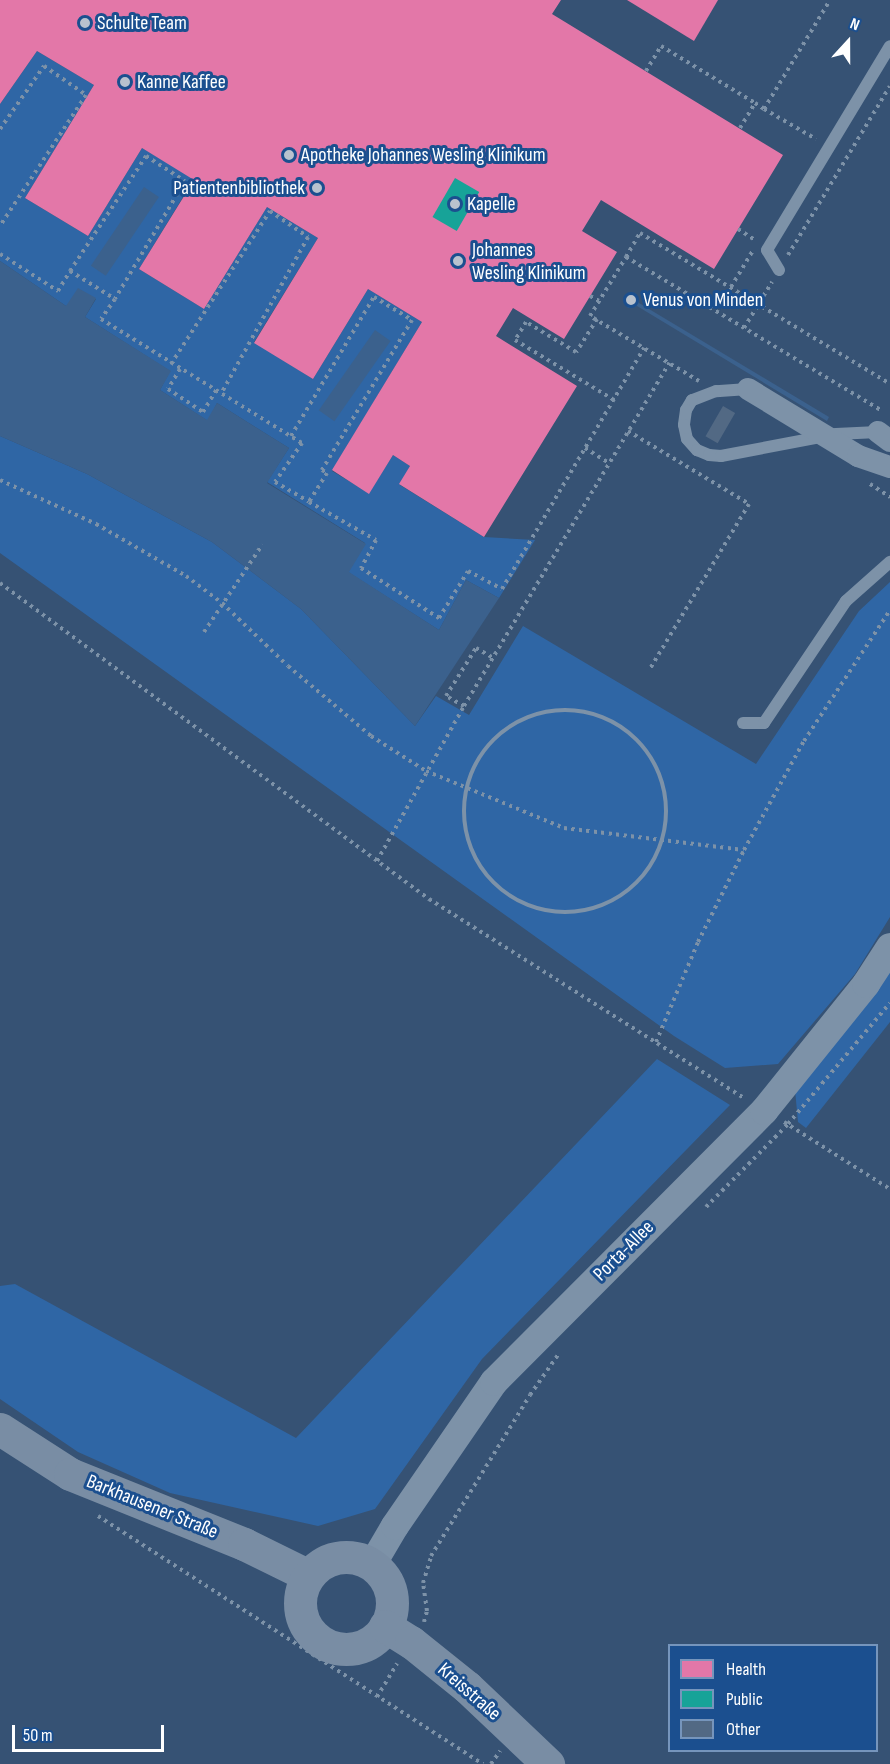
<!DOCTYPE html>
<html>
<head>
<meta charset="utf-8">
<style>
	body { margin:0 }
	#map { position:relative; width:890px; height:1764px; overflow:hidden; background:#365274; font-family:"Sofia Sans Condensed",sans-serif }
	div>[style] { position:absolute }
	.green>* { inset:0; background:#2f66a5 }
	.water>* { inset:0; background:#3b618d; transform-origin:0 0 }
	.health>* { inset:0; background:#e377a8 }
	.public>* { inset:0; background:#17a398; transform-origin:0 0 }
	.building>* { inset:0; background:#526984; transform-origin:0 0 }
	.path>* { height:4px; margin-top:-2px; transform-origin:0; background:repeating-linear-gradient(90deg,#7d92a8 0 3px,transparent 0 7.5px) }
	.path>.ring { margin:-2px; padding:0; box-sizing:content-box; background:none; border:4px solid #7d92a8; border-radius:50% }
	.service>* { height:12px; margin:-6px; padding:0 6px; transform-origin:6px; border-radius:6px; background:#7d92a8 }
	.minor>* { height:22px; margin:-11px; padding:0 11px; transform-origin:11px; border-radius:11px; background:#7d92a8 }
	.tertiary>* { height:28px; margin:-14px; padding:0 14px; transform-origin:14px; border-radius:14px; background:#7d92a8 }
	.secondary>* { height:33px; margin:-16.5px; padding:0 16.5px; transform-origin:16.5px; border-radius:16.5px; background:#798da4 }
	.secondary>.ring { margin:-16.5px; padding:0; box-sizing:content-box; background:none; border:33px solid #798da4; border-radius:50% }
	.dots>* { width:16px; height:16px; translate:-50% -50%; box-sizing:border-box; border:3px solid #1b4f8f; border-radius:50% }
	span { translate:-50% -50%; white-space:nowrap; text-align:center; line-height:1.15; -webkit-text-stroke:6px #1b4f8f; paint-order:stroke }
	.poi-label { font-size:20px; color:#fff }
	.left { translate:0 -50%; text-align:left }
	.right { translate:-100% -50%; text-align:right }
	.street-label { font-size:20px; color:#fff }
	.legend { position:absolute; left:668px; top:1644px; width:210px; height:108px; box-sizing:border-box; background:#1b4f8f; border:2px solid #7695bc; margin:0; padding:8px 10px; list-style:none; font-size:18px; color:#fff }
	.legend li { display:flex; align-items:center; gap:12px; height:30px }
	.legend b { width:30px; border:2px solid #7695bc }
	.north { position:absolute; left:818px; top:12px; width:60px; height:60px; -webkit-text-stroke:4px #1b4f8f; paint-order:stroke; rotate:21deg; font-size:16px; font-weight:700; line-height:24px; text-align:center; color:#fff }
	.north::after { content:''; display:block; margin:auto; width:21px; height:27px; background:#fff; clip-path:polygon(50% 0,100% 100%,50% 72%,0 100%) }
	.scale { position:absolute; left:12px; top:1725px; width:152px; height:27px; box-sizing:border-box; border:3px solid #fff; border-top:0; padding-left:8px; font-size:18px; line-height:21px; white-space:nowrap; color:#fff; -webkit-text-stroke:4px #1b4f8f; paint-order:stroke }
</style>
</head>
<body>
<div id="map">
	<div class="green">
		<div style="clip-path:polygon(37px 51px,94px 85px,25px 198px,88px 236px,142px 148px,194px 179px,139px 269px,204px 309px,267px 207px,318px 238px,254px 342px,313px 379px,368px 289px,422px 322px,332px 471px,369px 493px,393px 455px,410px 466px,400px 485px,484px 537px,535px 540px,499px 598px,466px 580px,439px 630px,348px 572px,365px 543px,267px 482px,289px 448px,217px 403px,208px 421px,160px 390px,170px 371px,85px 317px,96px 299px,66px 306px,0 261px,0 104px)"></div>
		<div style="clip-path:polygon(0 436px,87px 474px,212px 542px,301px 609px,415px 726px,436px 696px,469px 715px,523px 626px,756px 764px,859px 611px,890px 582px,890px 917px,855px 974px,778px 1064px,725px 1068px,674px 1036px,0 553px)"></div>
		<div style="clip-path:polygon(890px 966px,890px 1022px,806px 1128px,798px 1122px,795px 1090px)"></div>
		<div style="clip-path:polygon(657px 1059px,730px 1105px,482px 1359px,375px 1509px,318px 1526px,170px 1493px,78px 1452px,0 1399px,0 1286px,15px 1284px,296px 1438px)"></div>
	</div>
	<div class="water">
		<div style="left:144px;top:187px;width:18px;height:95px;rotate:34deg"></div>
		<div style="clip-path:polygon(0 261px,66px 306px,78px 288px,96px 298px,85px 317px,171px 371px,160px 390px,207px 420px,217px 403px,289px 448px,267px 483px,366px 544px,349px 572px,439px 630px,466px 580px,499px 598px,415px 726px,301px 609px,212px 542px,87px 474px,0 436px)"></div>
		<div style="clip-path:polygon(628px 293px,635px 293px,639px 303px,829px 417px,827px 421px,637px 306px,628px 308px,623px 300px)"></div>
		<div style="left:375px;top:330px;width:19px;height:98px;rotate:35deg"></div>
	</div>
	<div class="health">
		<div style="clip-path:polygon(0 0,561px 0,552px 14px,783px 155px,714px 269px,601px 200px,582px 231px,617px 252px,564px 339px,513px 308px,496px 336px,577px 386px,484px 537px,399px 484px,410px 466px,393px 455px,369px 494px,332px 470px,422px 322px,368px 289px,313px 379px,254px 343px,318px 238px,267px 207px,204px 309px,139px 269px,194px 180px,142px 148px,88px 236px,25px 198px,94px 85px,37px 51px,0 104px)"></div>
		<div style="clip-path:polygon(627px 0,718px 0,694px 41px)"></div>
	</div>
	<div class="public">
		<div style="left:455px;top:178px;width:28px;height:45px;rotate:30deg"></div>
	</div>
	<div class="building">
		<div style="left:723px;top:406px;width:14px;height:35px;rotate:30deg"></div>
	</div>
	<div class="path">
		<div style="left:646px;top:71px;width:29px;rotate:-59deg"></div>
		<div style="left:661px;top:46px;width:110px;rotate:31.2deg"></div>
		<div style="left:764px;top:109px;width:60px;rotate:30deg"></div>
		<div style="left:740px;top:128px;width:29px;rotate:-59deg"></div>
		<div style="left:755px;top:103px;width:11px;rotate:34deg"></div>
		<div style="left:764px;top:109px;width:127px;rotate:-58.8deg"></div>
		<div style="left:0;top:129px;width:77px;rotate:-55.1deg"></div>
		<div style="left:44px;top:66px;width:51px;rotate:34.6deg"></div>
		<div style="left:86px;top:95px;width:157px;rotate:123.3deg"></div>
		<div style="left:738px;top:229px;width:20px;rotate:33deg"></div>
		<div style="left:0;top:254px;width:69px;rotate:32.5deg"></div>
		<div style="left:58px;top:291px;width:23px;rotate:-59deg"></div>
		<div style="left:70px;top:271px;width:53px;rotate:31.9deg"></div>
		<div style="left:115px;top:299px;width:24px;rotate:125deg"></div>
		<div style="left:101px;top:319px;width:236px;rotate:31.7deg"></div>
		<div style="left:302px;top:443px;width:47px;rotate:124.7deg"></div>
		<div style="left:275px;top:482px;width:39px;rotate:30deg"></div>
		<div style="left:788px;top:255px;width:197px;rotate:-58.9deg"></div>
		<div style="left:626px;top:257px;width:28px;rotate:-60deg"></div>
		<div style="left:640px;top:233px;width:292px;rotate:31.1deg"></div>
		<div style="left:70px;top:271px;width:138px;rotate:-56.5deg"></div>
		<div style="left:146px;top:156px;width:46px;rotate:32.7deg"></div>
		<div style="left:185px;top:181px;width:137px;rotate:120.7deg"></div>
		<div style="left:731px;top:287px;width:41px;rotate:-59deg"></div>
		<div style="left:590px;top:296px;width:10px;rotate:29deg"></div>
		<div style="left:597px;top:319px;width:39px;rotate:122deg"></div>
		<div style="left:576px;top:352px;width:58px;rotate:-149deg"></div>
		<div style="left:526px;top:322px;width:21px;rotate:121deg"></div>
		<div style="left:515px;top:340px;width:116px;rotate:31.2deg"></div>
		<div style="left:744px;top:328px;width:54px;rotate:-58.7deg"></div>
		<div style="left:171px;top:364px;width:182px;rotate:-57.1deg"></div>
		<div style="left:270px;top:211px;width:46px;rotate:34.4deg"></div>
		<div style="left:308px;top:237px;width:179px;rotate:119deg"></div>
		<div style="left:180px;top:369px;width:23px;rotate:121deg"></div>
		<div style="left:168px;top:389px;width:42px;rotate:33.3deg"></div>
		<div style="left:203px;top:412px;width:26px;rotate:-59deg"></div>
		<div style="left:699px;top:381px;width:127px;rotate:-149.2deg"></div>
		<div style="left:590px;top:316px;width:69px;rotate:-58.6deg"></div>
		<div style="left:626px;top:257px;width:299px;rotate:31deg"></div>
		<div style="left:628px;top:431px;width:141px;rotate:31.1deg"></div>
		<div style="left:749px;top:504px;width:192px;rotate:121deg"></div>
		<div style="left:291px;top:436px;width:162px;rotate:-59.2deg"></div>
		<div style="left:374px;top:297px;width:44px;rotate:31.2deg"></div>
		<div style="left:412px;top:320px;width:175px;rotate:121deg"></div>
		<div style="left:322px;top:470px;width:6px;rotate:31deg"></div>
		<div style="left:327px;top:473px;width:34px;rotate:122deg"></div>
		<div style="left:309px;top:502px;width:77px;rotate:29.6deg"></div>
		<div style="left:376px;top:540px;width:32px;rotate:118deg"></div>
		<div style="left:361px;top:568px;width:93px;rotate:32.7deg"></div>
		<div style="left:439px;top:618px;width:55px;rotate:-58.3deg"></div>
		<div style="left:468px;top:571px;width:38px;rotate:28deg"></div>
		<div style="left:502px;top:589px;width:280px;rotate:-59.5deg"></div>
		<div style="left:585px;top:448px;width:28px;rotate:32deg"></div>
		<div style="left:0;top:480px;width:106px;rotate:24.6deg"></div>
		<div style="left:96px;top:524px;width:104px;rotate:30deg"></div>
		<div style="left:186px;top:576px;width:45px;rotate:36.9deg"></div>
		<div style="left:222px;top:603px;width:91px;rotate:43.7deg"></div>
		<div style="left:288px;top:666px;width:109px;rotate:40.1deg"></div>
		<div style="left:371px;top:736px;width:65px;rotate:32.5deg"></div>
		<div style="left:426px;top:771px;width:149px;rotate:22.4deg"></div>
		<div style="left:564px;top:828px;width:181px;rotate:7deg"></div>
		<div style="left:870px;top:484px;width:24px;rotate:33deg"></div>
		<div style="left:0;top:583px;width:533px;rotate:36.38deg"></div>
		<div style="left:429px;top:899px;width:373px;rotate:32.3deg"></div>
		<div style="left:204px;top:632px;width:105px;rotate:-56.3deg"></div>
		<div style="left:464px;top:706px;width:21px;rotate:-151deg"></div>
		<div style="left:446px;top:696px;width:57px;rotate:-58deg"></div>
		<div style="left:476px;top:648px;width:20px;rotate:30deg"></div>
		<div class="ring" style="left:464px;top:710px;width:198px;height:198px"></div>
		<div style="left:377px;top:861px;width:178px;rotate:-60.7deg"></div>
		<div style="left:464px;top:706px;width:400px;rotate:-59.1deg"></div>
		<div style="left:656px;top:1042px;width:108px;rotate:-67.2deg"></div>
		<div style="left:698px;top:942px;width:103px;rotate:-63.4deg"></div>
		<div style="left:744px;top:850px;width:124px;rotate:-61.2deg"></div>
		<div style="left:804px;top:741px;width:157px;rotate:-56.7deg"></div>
		<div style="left:784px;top:1122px;width:125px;rotate:32.3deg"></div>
		<div style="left:706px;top:1207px;width:117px;rotate:-45.3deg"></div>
		<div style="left:788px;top:1124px;width:158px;rotate:-49.9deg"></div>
		<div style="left:98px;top:1516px;width:458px;rotate:32.8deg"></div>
		<div style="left:424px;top:1622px;width:11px;rotate:-75deg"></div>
		<div style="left:427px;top:1611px;width:28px;rotate:-98deg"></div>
		<div style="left:423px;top:1583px;width:28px;rotate:-73deg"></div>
		<div style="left:431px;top:1556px;width:189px;rotate:-58.4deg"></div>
		<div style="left:530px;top:1395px;width:52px;rotate:-55.1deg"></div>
		<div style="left:377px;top:1697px;width:39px;rotate:-59deg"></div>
		<div style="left:491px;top:1764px;width:16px;rotate:-55deg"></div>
	</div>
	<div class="service">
		<div style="left:779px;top:270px;width:23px;rotate:-121deg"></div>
		<div style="left:767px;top:250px;width:238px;rotate:-58.9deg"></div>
		<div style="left:748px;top:389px;width:32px;rotate:176deg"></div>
		<div style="left:716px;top:391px;width:26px;rotate:159deg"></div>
		<div style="left:692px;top:400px;width:12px;rotate:121deg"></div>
		<div style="left:686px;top:410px;width:15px;rotate:98deg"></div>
		<div style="left:684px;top:425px;width:14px;rotate:78deg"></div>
		<div style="left:687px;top:439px;width:15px;rotate:48deg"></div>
		<div style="left:697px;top:450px;width:13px;rotate:23deg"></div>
		<div style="left:709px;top:455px;width:12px;rotate:5deg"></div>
		<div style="left:721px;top:456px;width:117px;rotate:-10.8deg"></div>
		<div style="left:836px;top:434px;width:42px;rotate:-2.7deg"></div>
		<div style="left:743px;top:723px;width:21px"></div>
		<div style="left:764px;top:723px;width:147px;rotate:-56.1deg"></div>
		<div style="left:846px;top:601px;width:59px;rotate:-41.6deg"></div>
	</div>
	<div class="minor">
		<div style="left:748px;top:389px;width:129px;rotate:31.3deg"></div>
		<div style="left:858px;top:456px;width:34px;rotate:19deg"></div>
		<div style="left:878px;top:432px;width:15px;rotate:37deg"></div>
	</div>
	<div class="tertiary">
		<div style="left:372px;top:1565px;width:45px;rotate:-59.5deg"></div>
		<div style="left:395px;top:1526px;width:175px;rotate:-55.5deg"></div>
		<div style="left:494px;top:1382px;width:383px;rotate:-45.1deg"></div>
		<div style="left:764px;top:1111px;width:163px;rotate:-51.2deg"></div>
		<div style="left:866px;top:984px;width:44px;rotate:-57deg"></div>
	</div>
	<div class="secondary">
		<div style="left:0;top:1429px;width:83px;rotate:32.7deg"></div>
		<div style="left:70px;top:1474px;width:188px;rotate:21.9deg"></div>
		<div style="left:244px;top:1544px;width:72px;rotate:26.2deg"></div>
		<div class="ring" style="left:300px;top:1557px;width:59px;height:59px"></div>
		<div style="left:385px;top:1626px;width:31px;rotate:32deg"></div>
		<div style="left:411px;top:1642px;width:72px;rotate:38.8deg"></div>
		<div style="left:467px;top:1687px;width:112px;rotate:43.5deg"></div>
	</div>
	<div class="dots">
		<div style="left:85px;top:23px;background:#b9c2ce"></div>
		<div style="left:125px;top:82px;background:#b9c2ce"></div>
		<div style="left:289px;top:155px;background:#b9c2ce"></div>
		<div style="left:317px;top:188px;background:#b9c2ce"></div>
		<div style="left:455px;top:204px;background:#b9c2ce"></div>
		<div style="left:458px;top:261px;background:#b9c2ce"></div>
		<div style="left:631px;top:300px;background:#b9c2ce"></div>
	</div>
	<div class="poi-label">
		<span class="left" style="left:97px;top:23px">Schulte Team</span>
		<span class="left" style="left:137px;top:82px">Kanne Kaffee</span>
		<span class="left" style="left:301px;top:155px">Apotheke Johannes Wesling Klinikum</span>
		<span class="right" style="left:305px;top:188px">Patientenbibliothek</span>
		<span class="left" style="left:467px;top:204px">Kapelle</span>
		<span class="left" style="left:472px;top:262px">Johannes<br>Wesling Klinikum</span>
		<span class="left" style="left:643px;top:300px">Venus von Minden</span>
	</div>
	<div class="street-label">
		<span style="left:624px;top:1251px;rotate:-45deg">Porta-Allee</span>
		<span style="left:152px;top:1507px;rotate:22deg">Barkhausener Straße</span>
		<span style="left:469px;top:1692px;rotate:41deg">Kreisstraße</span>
	</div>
	<ul class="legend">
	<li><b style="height:16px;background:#e377a8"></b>Health</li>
	<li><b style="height:16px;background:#17a398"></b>Public</li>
	<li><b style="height:16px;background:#526984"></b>Other</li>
	</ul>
	<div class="north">N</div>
	<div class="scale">50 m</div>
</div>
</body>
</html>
